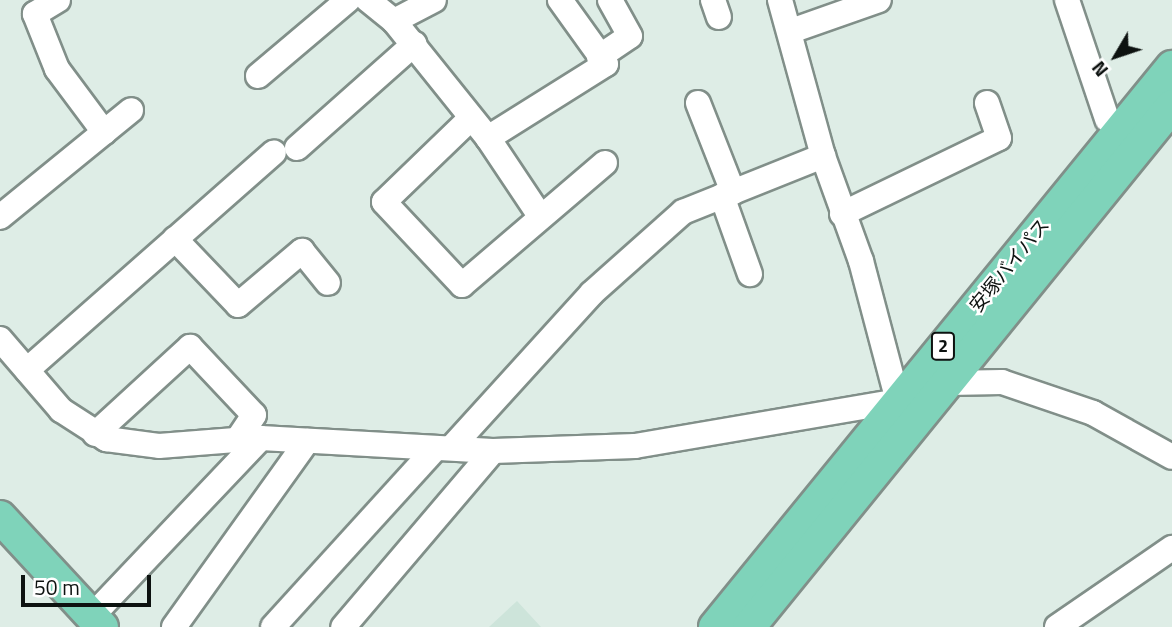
<!DOCTYPE html>
<html>
<head>
<meta charset="utf-8">
<style>
	body { margin:0 }
	#map { position:relative; width:1172px; height:627px; overflow:hidden; background:#deede6; font-family:"Titillium Web","Noto Sans JP",sans-serif }
	div>[style] { position:absolute }
	.built>* { inset:0; background:#cde4da }
	.roads { filter:drop-shadow(2px 0 #818f89) drop-shadow(-2px 0 #818f89) drop-shadow(0 2px #818f89) drop-shadow(0 -2px #818f89) }
	.minor>* { height:24px; margin:-12px; padding:0 12px; transform-origin:12px; border-radius:12px; background:#fff }
	.major>* { height:32px; margin:-16px; padding:0 16px; transform-origin:16px; border-radius:16px; background:#7fd3ba }
	span { translate:-50% -50%; white-space:nowrap; text-align:center; line-height:1.15; -webkit-text-stroke:5px #fff; paint-order:stroke }
	.shield-label span { padding:2px 5px; background:#fff; border:2px solid; border-radius:5px; -webkit-text-stroke-width:0 }
	.shield-label { font-size:18px; color:#0d1210; font-weight:700 }
	.street-label { font-size:19px; color:#0d1210 }
	.north { position:absolute; left:1081px; top:21px; width:70px; height:70px; -webkit-text-stroke:5px #fff; paint-order:stroke; rotate:231deg; font-size:19px; font-weight:700; line-height:28px; text-align:center; color:#0d1210 }
	.north::after { content:''; display:block; margin:auto; width:24px; height:32px; background:#0d1210; clip-path:polygon(50% 0,100% 100%,50% 72%,0 100%) }
	.scale { position:absolute; left:21px; top:575px; width:130px; height:32px; box-sizing:border-box; border:4px solid #0d1210; border-top:0; padding-left:9px; font-size:21px; line-height:24px; white-space:nowrap; color:#0d1210; -webkit-text-stroke:5px #fff; paint-order:stroke }
</style>
</head>
<body>
<div id="map">
	<div class="built">
		<div style="clip-path:polygon(517px 601px,541px 627px,489px 627px)"></div>
	</div>
	<div class="roads">
		<div class="minor">
			<div style="left:58px;top:0;width:27px;rotate:149deg"></div>
			<div style="left:35px;top:14px;width:59px;rotate:68.2deg"></div>
			<div style="left:57px;top:69px;width:79px;rotate:53.3deg"></div>
			<div style="left:368px;top:0;width:33px;rotate:39deg"></div>
			<div style="left:394px;top:21px;width:45px;rotate:-27.7deg"></div>
			<div style="left:713px;top:0;width:18px;rotate:71deg"></div>
			<div style="left:780px;top:0;width:162px;rotate:74.6deg"></div>
			<div style="left:823px;top:156px;width:112px;rotate:70.1deg"></div>
			<div style="left:861px;top:261px;width:145px;rotate:75.2deg"></div>
			<div style="left:1067px;top:0;width:126px;rotate:71.4deg"></div>
			<div style="left:394px;top:21px;width:150px;rotate:51.2deg"></div>
			<div style="left:488px;top:138px;width:94px;rotate:56.3deg"></div>
			<div style="left:791px;top:31px;width:93px;rotate:-19.4deg"></div>
			<div style="left:599px;top:57px;width:37px;rotate:-34deg"></div>
			<div style="left:630px;top:36px;width:41px;rotate:-119.1deg"></div>
			<div style="left:258px;top:76px;width:118px;rotate:-40.2deg"></div>
			<div style="left:698px;top:103px;width:96px;rotate:68.5deg"></div>
			<div style="left:469px;top:120px;width:118px;rotate:136deg"></div>
			<div style="left:384px;top:202px;width:114px;rotate:46.8deg"></div>
			<div style="left:462px;top:285px;width:188px;rotate:-40.5deg"></div>
			<div style="left:488px;top:138px;width:139px;rotate:-32.1deg"></div>
			<div style="left:606px;top:64px;width:79px;rotate:-125.7deg"></div>
			<div style="left:297px;top:148px;width:157px;rotate:-41.6deg"></div>
			<div style="left:722px;top:196px;width:83px;rotate:70.3deg"></div>
			<div style="left:842px;top:214px;width:174px;rotate:-25.8deg"></div>
			<div style="left:999px;top:138px;width:37px;rotate:-109deg"></div>
			<div style="left:0;top:217px;width:169px;rotate:-39.2deg"></div>
			<div style="left:175px;top:239px;width:91px;rotate:46.3deg"></div>
			<div style="left:238px;top:305px;width:84px;rotate:-40.2deg"></div>
			<div style="left:302px;top:251px;width:41px;rotate:50.9deg"></div>
			<div style="left:0;top:339px;width:94px;rotate:49.3deg"></div>
			<div style="left:61px;top:410px;width:54px;rotate:32.8deg"></div>
			<div style="left:106px;top:439px;width:53px;rotate:7.5deg"></div>
			<div style="left:159px;top:446px;width:102px;rotate:-4.5deg"></div>
			<div style="left:261px;top:438px;width:232px;rotate:3.2deg"></div>
			<div style="left:493px;top:451px;width:231px;rotate:130.4deg"></div>
			<div style="left:27px;top:370px;width:329px;rotate:-41.4deg"></div>
			<div style="left:95px;top:434px;width:129px;rotate:-42.5deg"></div>
			<div style="left:190px;top:347px;width:93px;rotate:46.7deg"></div>
			<div style="left:254px;top:415px;width:27px;rotate:124deg"></div>
			<div style="left:452px;top:447px;width:208px;rotate:-47.7deg"></div>
			<div style="left:592px;top:293px;width:122px;rotate:-41.7deg"></div>
			<div style="left:683px;top:212px;width:151px;rotate:-21.8deg"></div>
			<div style="left:493px;top:451px;width:142px;rotate:-2deg"></div>
			<div style="left:635px;top:446px;width:267px;rotate:-9.7deg"></div>
			<div style="left:898px;top:401px;width:53px;rotate:-19.8deg"></div>
			<div style="left:948px;top:383px;width:54px;rotate:-1.1deg"></div>
			<div style="left:1002px;top:382px;width:96px;rotate:18.8deg"></div>
			<div style="left:1093px;top:413px;width:90px;rotate:29.1deg"></div>
			<div style="left:92px;top:616px;width:245px;rotate:-46.5deg"></div>
			<div style="left:174px;top:627px;width:229px;rotate:-54.4deg"></div>
			<div style="left:273px;top:627px;width:241px;rotate:-47.7deg"></div>
			<div style="left:1057px;top:627px;width:140px;rotate:-34.5deg"></div>
		</div>
		<div class="major">
			<div style="left:0;top:517px;width:150px;rotate:47.2deg"></div>
			<div style="left:715px;top:627px;width:723px;rotate:-50.78deg"></div>
			<div style="left:749px;top:627px;width:671px;rotate:-50.93deg"></div>
		</div>
	</div>
	<div class="shield-label">
		<span style="left:943px;top:346px">2</span>
	</div>
	<div class="street-label">
		<span style="left:1009px;top:265px;rotate:-51deg">安塚バイパス</span>
	</div>
	<div class="north">N</div>
	<div class="scale">50 m</div>
</div>
</body>
</html>
